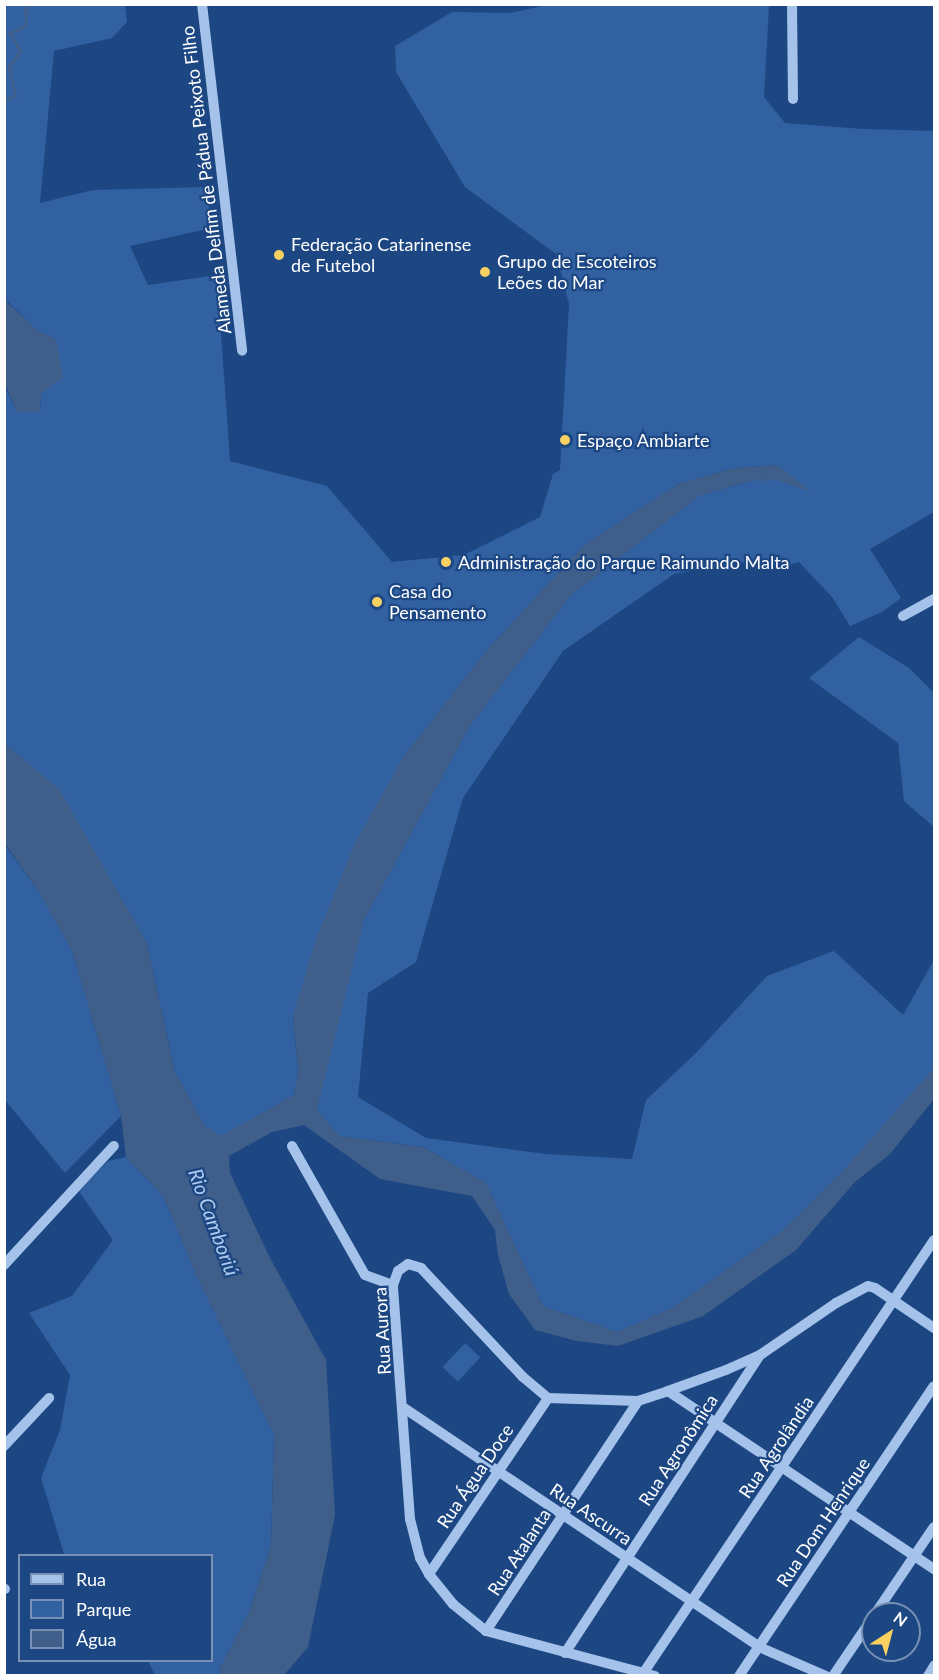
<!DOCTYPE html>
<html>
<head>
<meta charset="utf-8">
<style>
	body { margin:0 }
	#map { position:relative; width:939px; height:1680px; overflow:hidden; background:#1d4783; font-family:Lato,sans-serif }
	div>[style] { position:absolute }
	.green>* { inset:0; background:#3161a1; transform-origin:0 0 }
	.water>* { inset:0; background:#3f5e8a }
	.stream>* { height:3px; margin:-1.5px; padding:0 1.5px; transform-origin:1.5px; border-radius:1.5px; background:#3f5e8a }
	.minor>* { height:10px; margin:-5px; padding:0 5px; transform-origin:5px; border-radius:5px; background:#a4c2ea }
	.dots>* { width:16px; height:16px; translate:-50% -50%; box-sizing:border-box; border:3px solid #1d4783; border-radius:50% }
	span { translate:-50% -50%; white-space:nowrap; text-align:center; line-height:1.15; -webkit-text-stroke:4.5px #1d4783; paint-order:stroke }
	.street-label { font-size:18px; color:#fff }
	.poi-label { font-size:18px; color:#fff }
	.left { translate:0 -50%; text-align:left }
	.water-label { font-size:20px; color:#afccf1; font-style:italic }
	.frame { position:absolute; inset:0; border:6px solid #fff; pointer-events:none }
	.legend { position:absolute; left:18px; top:1554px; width:195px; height:108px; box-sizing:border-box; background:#1d4783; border:2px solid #7791b5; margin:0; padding:8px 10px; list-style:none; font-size:18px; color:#fff }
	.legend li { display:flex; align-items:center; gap:12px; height:30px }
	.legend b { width:30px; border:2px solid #7791b5 }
	.north { position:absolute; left:861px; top:1602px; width:60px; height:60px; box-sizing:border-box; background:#1d4783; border:2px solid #7791b5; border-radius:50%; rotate:36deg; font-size:16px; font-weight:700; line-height:24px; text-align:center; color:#fff }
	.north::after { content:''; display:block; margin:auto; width:21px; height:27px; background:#f9d162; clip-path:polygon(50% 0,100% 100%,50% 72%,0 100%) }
</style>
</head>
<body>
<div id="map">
	<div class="green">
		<div style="clip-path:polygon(551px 4px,766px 4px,769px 6px,764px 97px,785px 123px,863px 129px,934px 131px,934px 512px,870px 549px,901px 598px,882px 612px,850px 626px,832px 597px,799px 562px,784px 566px,776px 557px,674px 574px,563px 651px,463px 798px,416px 962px,368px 993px,358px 1097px,426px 1138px,546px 1154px,632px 1159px,646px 1100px,696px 1053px,767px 976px,834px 951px,903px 1015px,934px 960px,934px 1068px,916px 1092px,841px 1173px,782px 1231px,672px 1308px,617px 1332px,543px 1306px,486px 1183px,423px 1147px,339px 1136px,317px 1109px,340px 1011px,364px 920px,471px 724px,571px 595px,699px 496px,767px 476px,811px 492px,777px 465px,735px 468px,680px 483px,584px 545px,488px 649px,404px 756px,293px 1016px,298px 1072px,294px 1095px,220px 1137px,205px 1126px,175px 1072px,147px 943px,59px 790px,5px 744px,4px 384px,17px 412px,40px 412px,41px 394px,56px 339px,38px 331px,5px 299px,5px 5px,125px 5px,127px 22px,112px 38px,54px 51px,40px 203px,93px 190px,206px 187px,212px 228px,130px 246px,148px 285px,217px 275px,230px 461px,327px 486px,392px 562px,464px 555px,540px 517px,553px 474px,560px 470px,569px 304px,556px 254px,465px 187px,396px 72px,395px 46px,452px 12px,510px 13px)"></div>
		<div style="clip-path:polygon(859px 637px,909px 668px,934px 693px,934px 827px,904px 801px,898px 743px,809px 678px)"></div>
		<div style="clip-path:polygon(4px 844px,39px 892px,72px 951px,121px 1116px,65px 1173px,5px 1100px)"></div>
		<div style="clip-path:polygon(126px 1157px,163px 1196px,198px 1279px,274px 1435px,271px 1545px,249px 1612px,221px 1666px,219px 1675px,155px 1675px,148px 1661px,212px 1660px,212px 1556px,64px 1554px,41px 1478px,60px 1430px,70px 1375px,29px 1313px,72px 1296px,113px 1240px,78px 1190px,108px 1161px)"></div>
		<div style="left:465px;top:1343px;width:21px;height:33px;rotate:43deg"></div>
	</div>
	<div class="water">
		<div style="clip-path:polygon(4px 299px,38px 331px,56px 339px,63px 377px,41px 394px,40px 412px,17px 412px,5px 384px)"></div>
		<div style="clip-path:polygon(777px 465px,813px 493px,767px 476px,699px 496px,571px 595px,471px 724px,364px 920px,317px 1109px,339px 1136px,423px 1147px,486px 1183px,543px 1306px,617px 1332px,672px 1308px,782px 1231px,841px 1173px,934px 1068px,934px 1099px,890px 1154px,855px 1182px,796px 1250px,703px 1316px,618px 1346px,577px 1341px,535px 1330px,509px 1294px,498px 1255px,495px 1230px,472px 1196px,380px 1179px,304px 1125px,272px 1132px,229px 1156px,230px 1173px,269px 1256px,326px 1360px,335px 1515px,308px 1647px,284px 1675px,219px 1675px,221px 1666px,249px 1612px,271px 1545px,274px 1435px,198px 1279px,163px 1196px,126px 1157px,121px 1116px,72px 951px,39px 892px,5px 844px,5px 744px,59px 789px,147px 943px,175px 1072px,205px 1126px,221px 1136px,294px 1095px,298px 1072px,293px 1016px,316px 939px,355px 843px,404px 756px,488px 649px,584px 545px,680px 483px,735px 468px)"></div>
	</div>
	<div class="stream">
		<div style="left:4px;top:100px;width:12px;rotate:-24deg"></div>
		<div style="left:15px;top:95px;width:30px;rotate:-102deg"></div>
		<div style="left:9px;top:66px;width:19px;rotate:-54deg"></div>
		<div style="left:20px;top:51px;width:21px;rotate:-119deg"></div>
		<div style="left:10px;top:33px;width:13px;rotate:-23deg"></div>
		<div style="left:22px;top:28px;width:6px;rotate:-51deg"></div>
		<div style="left:26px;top:23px;width:13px;rotate:-94deg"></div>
		<div style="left:25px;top:10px;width:8px;rotate:-45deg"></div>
		<div style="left:757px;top:479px;width:17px;rotate:-3deg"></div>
	</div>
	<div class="minor">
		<div style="left:202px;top:4px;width:349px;rotate:83.4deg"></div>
		<div style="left:792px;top:4px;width:95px;rotate:89.4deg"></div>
		<div style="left:903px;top:616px;width:35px;rotate:-29deg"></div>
		<div style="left:292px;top:1146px;width:148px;rotate:60.5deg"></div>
		<div style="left:365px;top:1275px;width:30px;rotate:20deg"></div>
		<div style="left:4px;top:1265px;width:162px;rotate:-47.3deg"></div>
		<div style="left:668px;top:1391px;width:320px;rotate:33.8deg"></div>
		<div style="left:404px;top:1408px;width:428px;rotate:33.9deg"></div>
		<div style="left:759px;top:1647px;width:73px;rotate:23.4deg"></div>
		<div style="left:4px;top:1446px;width:66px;rotate:-46.8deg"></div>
		<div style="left:429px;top:1574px;width:212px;rotate:-55.9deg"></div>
		<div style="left:4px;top:1589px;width:1px"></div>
		<div style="left:875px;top:1614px;width:105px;rotate:-55.9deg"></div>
		<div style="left:486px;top:1631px;width:276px;rotate:-56.5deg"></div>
		<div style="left:565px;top:1653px;width:356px;rotate:-56.8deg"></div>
		<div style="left:644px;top:1672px;width:520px;rotate:-56.13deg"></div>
		<div style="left:655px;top:1676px;width:175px;rotate:-165.1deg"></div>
		<div style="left:486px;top:1631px;width:43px;rotate:-140.7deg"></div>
		<div style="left:453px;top:1604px;width:38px;rotate:-129deg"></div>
		<div style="left:429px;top:1574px;width:18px;rotate:-119deg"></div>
		<div style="left:420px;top:1558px;width:40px;rotate:-104.4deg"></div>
		<div style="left:410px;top:1519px;width:235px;rotate:-94.2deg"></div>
		<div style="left:393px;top:1285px;width:15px;rotate:-70deg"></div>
		<div style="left:398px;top:1271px;width:12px;rotate:-35deg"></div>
		<div style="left:408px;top:1264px;width:14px;rotate:17deg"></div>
		<div style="left:421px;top:1268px;width:149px;rotate:46.9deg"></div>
		<div style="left:523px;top:1377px;width:33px;rotate:40deg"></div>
		<div style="left:548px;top:1398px;width:90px;rotate:1.9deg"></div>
		<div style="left:638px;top:1401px;width:32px;rotate:-18deg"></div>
		<div style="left:668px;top:1391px;width:62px;rotate:-19.9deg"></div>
		<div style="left:726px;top:1370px;width:37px;rotate:-24deg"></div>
		<div style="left:760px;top:1355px;width:92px;rotate:-34.4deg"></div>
		<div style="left:836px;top:1303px;width:36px;rotate:-28deg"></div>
		<div style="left:868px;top:1286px;width:7px;rotate:16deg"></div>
		<div style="left:875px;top:1288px;width:71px;rotate:34.1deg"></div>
		<div style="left:739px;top:1676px;width:349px;rotate:-56.1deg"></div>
		<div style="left:833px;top:1676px;width:71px;rotate:-55.9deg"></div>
		<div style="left:928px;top:1676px;width:12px;rotate:-59deg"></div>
	</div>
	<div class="dots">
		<div style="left:279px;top:255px;background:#f9d162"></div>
		<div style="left:485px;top:272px;background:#f9d162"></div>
		<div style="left:565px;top:440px;background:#f9d162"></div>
		<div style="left:446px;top:562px;background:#f9d162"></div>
		<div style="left:377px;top:602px;background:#f9d162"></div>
	</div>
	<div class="street-label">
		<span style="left:206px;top:180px;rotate:-97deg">Alameda Delfim de Pádua Peixoto Filho</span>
		<span style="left:382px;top:1331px;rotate:-93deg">Rua Aurora</span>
		<span style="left:776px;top:1447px;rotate:-56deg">Rua Agrolândia</span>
		<span style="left:678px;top:1450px;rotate:-57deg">Rua Agronômica</span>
		<span style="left:475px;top:1476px;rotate:-56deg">Rua Água Doce</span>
		<span style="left:591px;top:1514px;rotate:34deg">Rua Ascurra</span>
		<span style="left:823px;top:1522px;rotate:-56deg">Rua Dom Henrique</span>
		<span style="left:519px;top:1552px;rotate:-57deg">Rua Atalanta</span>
	</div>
	<div class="poi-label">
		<span class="left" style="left:291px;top:255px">Federação Catarinense<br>de Futebol</span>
		<span class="left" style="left:497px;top:272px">Grupo de Escoteiros<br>Leões do Mar</span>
		<span class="left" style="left:577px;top:440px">Espaço Ambiarte</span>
		<span class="left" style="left:458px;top:562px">Administração do Parque Raimundo Malta</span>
		<span class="left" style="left:389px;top:602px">Casa do<br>Pensamento</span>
	</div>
	<div class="water-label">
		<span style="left:214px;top:1222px;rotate:70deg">Rio Camboriú</span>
	</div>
	<div class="frame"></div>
	<ul class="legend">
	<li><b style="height:8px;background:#a4c2ea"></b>Rua</li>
	<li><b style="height:16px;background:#3161a1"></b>Parque</li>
	<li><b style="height:16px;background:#3f5e8a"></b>Água</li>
	</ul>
	<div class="north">N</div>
</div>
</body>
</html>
